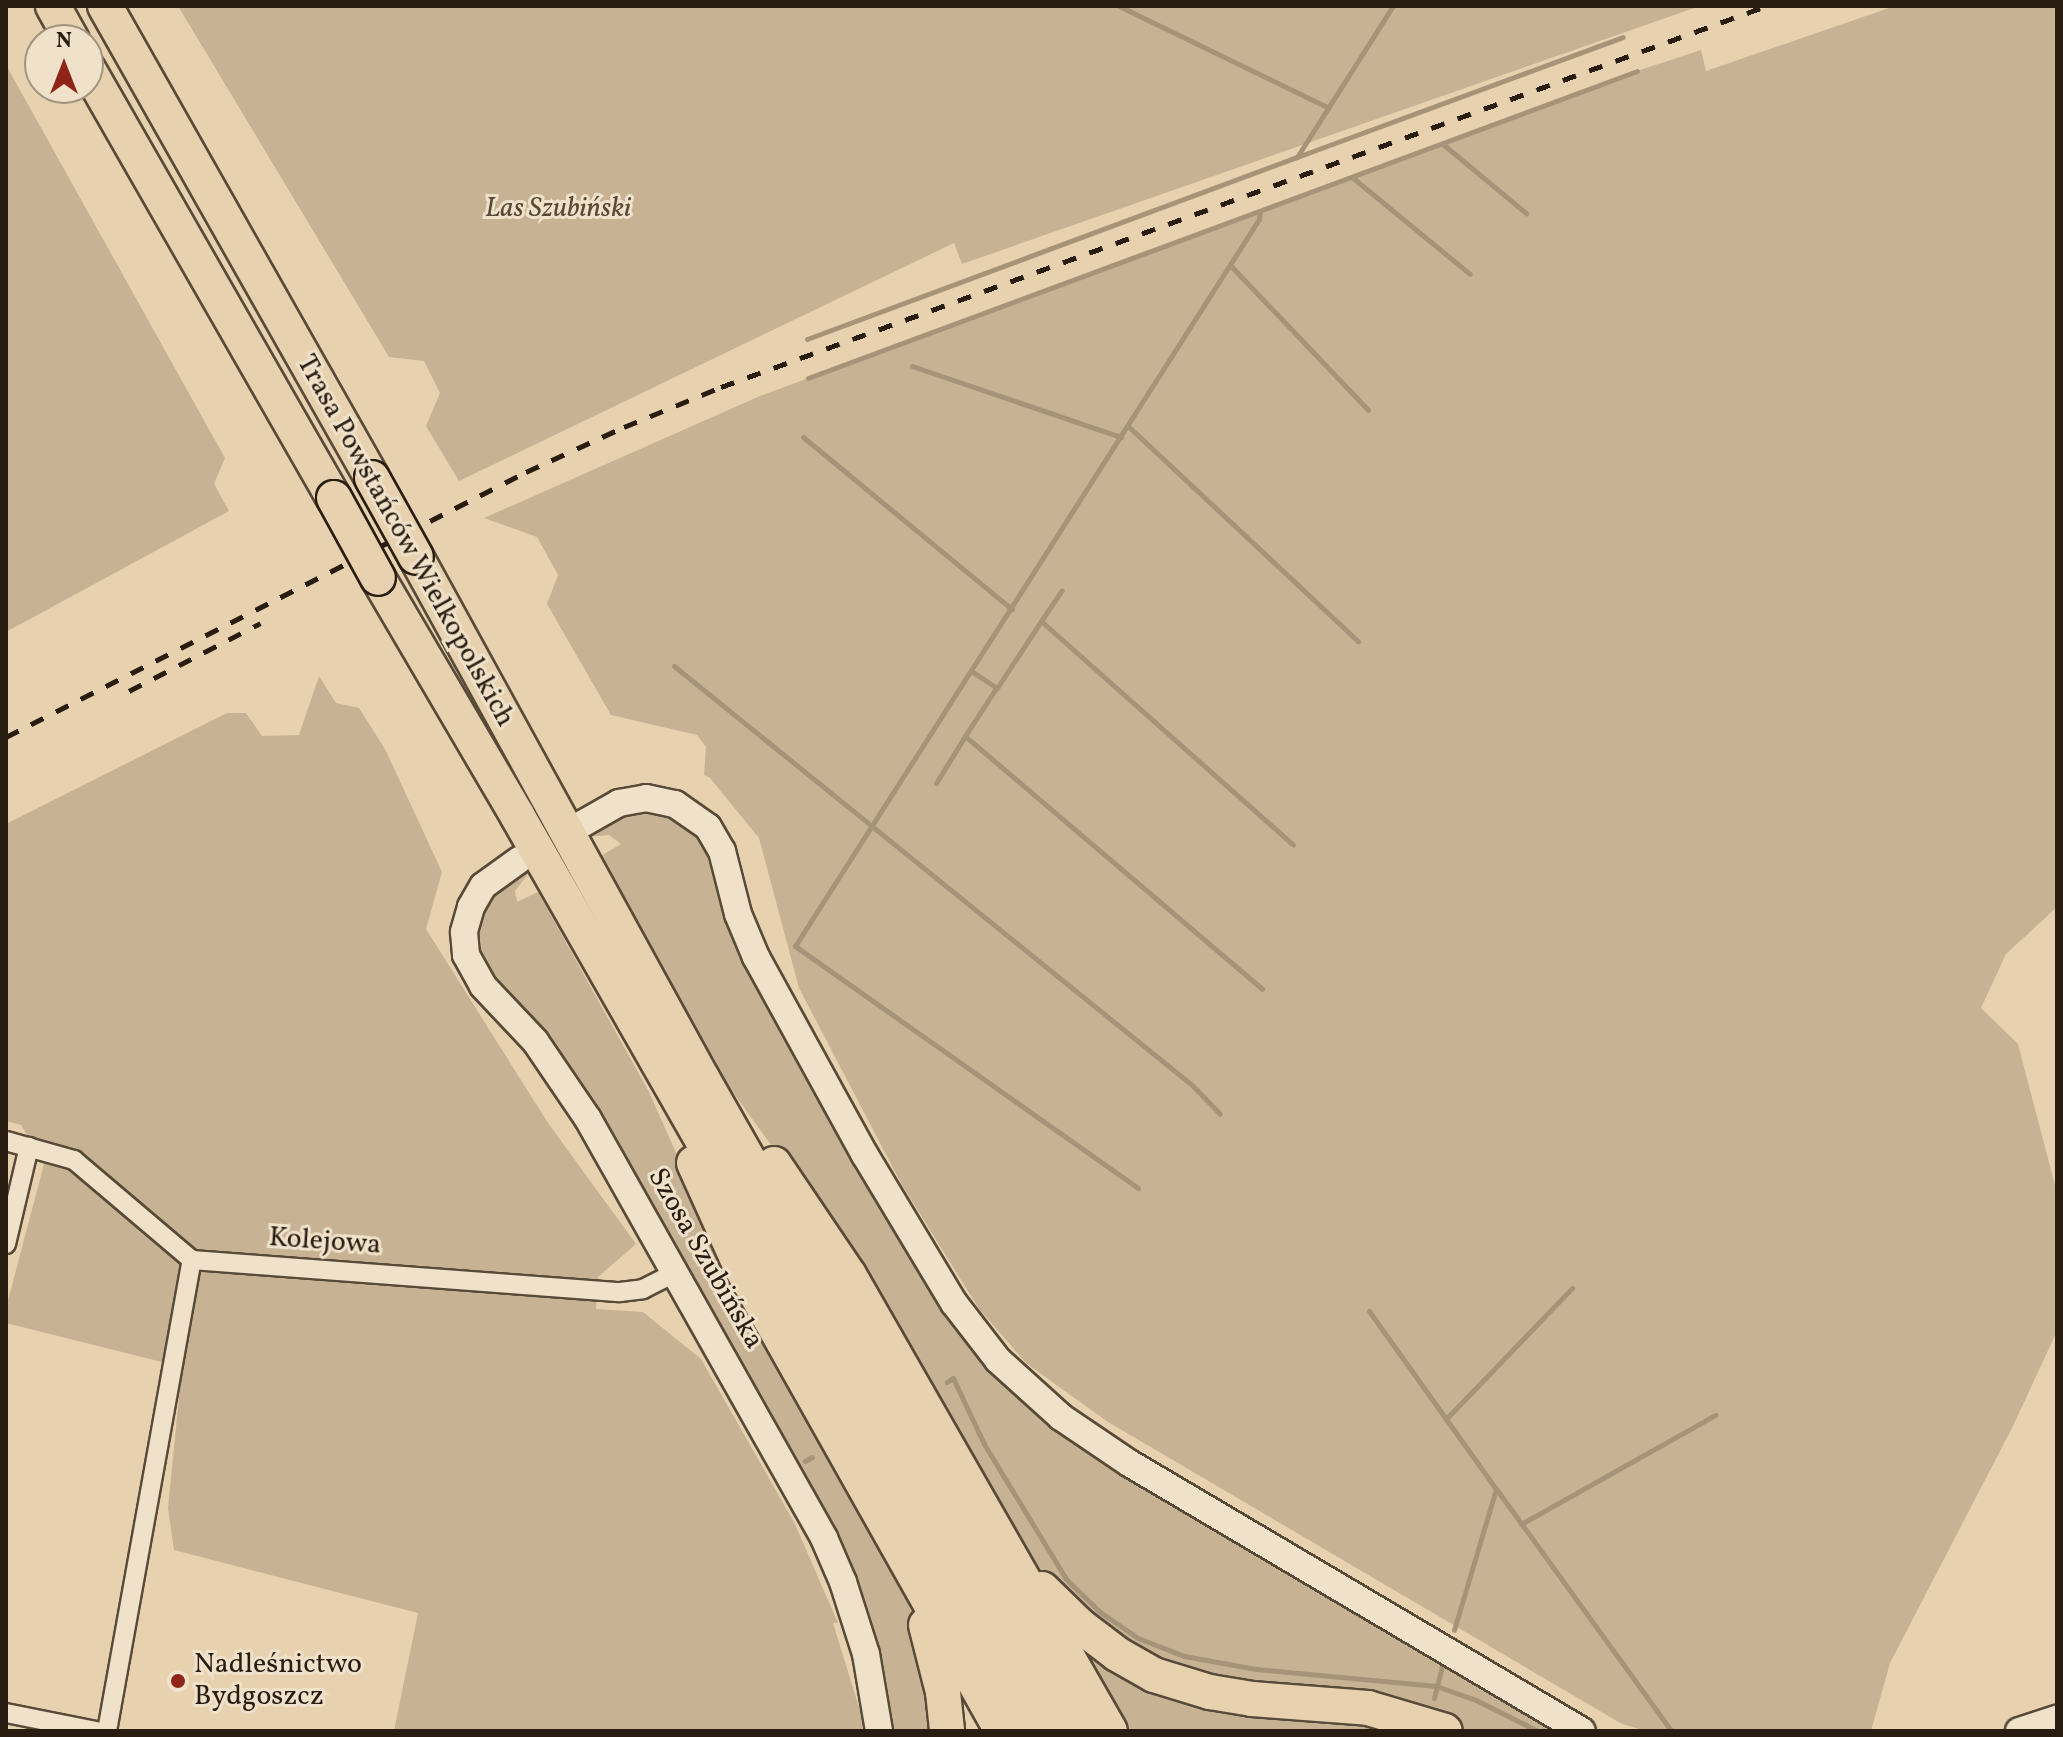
<!DOCTYPE html>
<html>
<head>
<meta charset="utf-8">
<style>
	body { margin:0 }
	#map { position:relative; width:2063px; height:1737px; overflow:hidden; background:#e8d1ae; font-family:Vollkorn,serif }
	div>[style] { position:absolute }
	.green>* { inset:0; background:#c7b293 }
	.stream>* { height:5px; margin:-2.5px; padding:0 2.5px; transform-origin:2.5px; border-radius:2.5px; background:#a79478 }
	.roads { filter:drop-shadow(2px 0 #584a38) drop-shadow(-2px 0 #584a38) drop-shadow(0 2px #584a38) drop-shadow(0 -2px #584a38) }
	.street>* { height:18px; margin:-9px; padding:0 9px; transform-origin:9px; border-radius:9px; background:#f0e1ca }
	.secondary>* { height:26px; margin:-13px; padding:0 13px; transform-origin:13px; border-radius:13px; background:#f0e1ca }
	.highway>* { height:34px; margin:-17px; padding:0 17px; transform-origin:17px; border-radius:17px; background:#e8d1ae }
	.rail>* { height:5px; margin-top:-2.5px; transform-origin:0; background:repeating-linear-gradient(90deg,#281d10 0 14px,transparent 0 28px) }
	.bridges { filter:drop-shadow(2px 0 #281d10) drop-shadow(-2px 0 #281d10) drop-shadow(0 2px #281d10) drop-shadow(0 -2px #281d10) }
	.highway-bridge>* { height:34px; margin:-17px; padding:0 17px; transform-origin:17px; border-radius:17px; background:#e8d1ae }
	.dots>* { width:22px; height:22px; translate:-50% -50%; box-sizing:border-box; border:4px solid #f0e1ca; border-radius:50% }
	span { translate:-50% -50%; white-space:nowrap; text-align:center; line-height:1.15; -webkit-text-stroke:6px #f0e1ca; paint-order:stroke }
	.park-label { font-size:28px; color:#584a37; font-style:italic }
	.street-label { font-size:28px; color:#281d10 }
	.poi-label { font-size:28px; color:#281d10 }
	.left { translate:0 -50%; text-align:left }
	.frame { position:absolute; inset:0; border:8px solid #281d10; pointer-events:none }
	.north { position:absolute; left:24px; top:24px; width:80px; height:80px; box-sizing:border-box; background:#f0e1ca; border:2px solid #a09380; border-radius:50%; rotate:0deg; font-size:22px; font-weight:700; line-height:32px; text-align:center; color:#281d10 }
	.north::after { content:''; display:block; margin:auto; width:28px; height:36px; background:#8f2418; clip-path:polygon(50% 0,100% 100%,50% 72%,0 100%) }
</style>
</head>
<body>
<div id="map">
	<div class="green">
		<div style="clip-path:polygon(178px 6px,1700px 6px,962px 264px,954px 243px,459px 481px,426px 426px,440px 393px,424px 361px,389px 357px)"></div>
		<div style="clip-path:polygon(1895px 6px,2057px 6px,2057px 907px,2006px 954px,1981px 1008px,2018px 1044px,2057px 1193px,2057px 1331px,2013px 1426px,1890px 1663px,1871px 1731px,1646px 1731px,1622px 1724px,1108px 1422px,1026px 1363px,979px 1309px,902px 1185px,799px 988px,759px 838px,710px 778px,704px 775px,706px 747px,697px 735px,611px 715px,547px 604px,558px 575px,537px 537px,484px 518px,760px 396px,1637px 71px,1701px 50px,1706px 71px)"></div>
		<div style="clip-path:polygon(6px 65px,225px 458px,214px 484px,229px 511px,6px 632px)"></div>
		<div style="clip-path:polygon(319px 676px,336px 703px,359px 708px,385px 749px,442px 872px,426px 929px,548px 1123px,636px 1244px,598px 1277px,596px 1309px,643px 1312px,701px 1359px,795px 1524px,838px 1623px,833px 1623px,861px 1714px,863px 1731px,394px 1731px,418px 1613px,174px 1550px,168px 1508px,182px 1367px,6px 1323px,6px 1308px,44px 1164px,21px 1125px,6px 1121px,6px 824px,227px 713px,246px 713px,262px 736px,299px 735px)"></div>
		<div style="clip-path:polygon(639px 809px,666px 811px,697px 831px,1010px 1387px,1569px 1731px,1467px 1731px,1452px 1724px,1252px 1687px,1153px 1658px,1117px 1639px,1049px 1581px,1021px 1546px,797px 1181px,730px 1088px,599px 857px,621px 844px,609px 835px,589px 837px,586px 832px,623px 813px)"></div>
		<div style="clip-path:polygon(526px 870px,528px 874px,515px 891px,517px 902px,538px 892px,649px 1092px,755px 1330px,896px 1573px,920px 1632px,941px 1731px,894px 1731px,879px 1670px,796px 1464px,571px 1068px,534px 1018px,491px 975px,486px 964px,479px 947px,478px 924px,485px 905px,494px 888px)"></div>
		<div style="clip-path:polygon(1061px 1622px,1098px 1651px,1392px 1731px,1123px 1731px)"></div>
	</div>
	<div class="stream">
		<div style="left:1119px;top:6px;width:233px;rotate:25.9deg"></div>
		<div style="left:1444px;top:145px;width:107px;rotate:39.7deg"></div>
		<div style="left:1297px;top:157px;width:347px;rotate:-20.2deg"></div>
		<div style="left:1353px;top:178px;width:151px;rotate:39.4deg"></div>
		<div style="left:1230px;top:265px;width:200px;rotate:46.4deg"></div>
		<div style="left:807px;top:339px;width:523px;rotate:-20.38deg"></div>
		<div style="left:1297px;top:157px;width:179px;rotate:-57.6deg"></div>
		<div style="left:912px;top:366px;width:221px;rotate:18.8deg"></div>
		<div style="left:808px;top:378px;width:884px;rotate:-20.32deg"></div>
		<div style="left:1128px;top:426px;width:315px;rotate:43.1deg"></div>
		<div style="left:803px;top:437px;width:271px;rotate:39.5deg"></div>
		<div style="left:1041px;top:621px;width:37px;rotate:-56deg"></div>
		<div style="left:674px;top:666px;width:666px;rotate:38.97deg"></div>
		<div style="left:1192px;top:1085px;width:40px;rotate:46deg"></div>
		<div style="left:973px;top:672px;width:29px;rotate:34deg"></div>
		<div style="left:997px;top:688px;width:80px;rotate:-56.7deg"></div>
		<div style="left:1041px;top:621px;width:337px;rotate:41.6deg"></div>
		<div style="left:996px;top:688px;width:57px;rotate:122.9deg"></div>
		<div style="left:965px;top:736px;width:390px;rotate:40.4deg"></div>
		<div style="left:936px;top:783px;width:55px;rotate:-58.3deg"></div>
		<div style="left:1138px;top:1188px;width:420px;rotate:-144.8deg"></div>
		<div style="left:795px;top:946px;width:862px;rotate:-57.45deg"></div>
		<div style="left:1259px;top:219px;width:8px;rotate:-83deg"></div>
		<div style="left:1369px;top:1311px;width:219px;rotate:54.5deg"></div>
		<div style="left:1496px;top:1489px;width:147px;rotate:106.6deg"></div>
		<div style="left:947px;top:1382px;width:7px;rotate:-34deg"></div>
		<div style="left:953px;top:1378px;width:73px;rotate:64.8deg"></div>
		<div style="left:984px;top:1444px;width:158px;rotate:58.7deg"></div>
		<div style="left:1066px;top:1579px;width:47px;rotate:44.1deg"></div>
		<div style="left:1100px;top:1612px;width:46px;rotate:34.4deg"></div>
		<div style="left:1138px;top:1638px;width:49px;rotate:21.4deg"></div>
		<div style="left:1184px;top:1656px;width:73px;rotate:10.2deg"></div>
		<div style="left:1256px;top:1669px;width:181px;rotate:5.4deg"></div>
		<div style="left:1436px;top:1686px;width:42px;rotate:19.3deg"></div>
		<div style="left:1476px;top:1700px;width:69px;rotate:26.6deg"></div>
		<div style="left:1446px;top:1419px;width:182px;rotate:-46.1deg"></div>
		<div style="left:805px;top:1461px;width:8px;rotate:-30deg"></div>
		<div style="left:1497px;top:1490px;width:295px;rotate:54.1deg"></div>
		<div style="left:1521px;top:1524px;width:223px;rotate:-29.3deg"></div>
		<div style="left:1434px;top:1698px;width:36px;rotate:-76deg"></div>
	</div>
	<div class="roads">
		<div class="street">
			<div style="left:6px;top:1141px;width:71px;rotate:15.6deg"></div>
			<div style="left:74px;top:1160px;width:155px;rotate:40.3deg"></div>
			<div style="left:192px;top:1260px;width:429px;rotate:4.3deg"></div>
			<div style="left:620px;top:1292px;width:23px;rotate:-7deg"></div>
			<div style="left:643px;top:1289px;width:36px;rotate:-27deg"></div>
			<div style="left:6px;top:1244px;width:100px;rotate:-76.7deg"></div>
			<div style="left:6px;top:1713px;width:92px;rotate:11.3deg"></div>
			<div style="left:107px;top:1731px;width:479px;rotate:-79.8deg"></div>
		</div>
		<div class="secondary">
			<div style="left:582px;top:824px;width:43px;rotate:-29.6deg"></div>
			<div style="left:619px;top:803px;width:27px;rotate:-10deg"></div>
			<div style="left:646px;top:798px;width:30px;rotate:12deg"></div>
			<div style="left:675px;top:804px;width:40px;rotate:34.9deg"></div>
			<div style="left:708px;top:827px;width:28px;rotate:60deg"></div>
			<div style="left:722px;top:851px;width:65px;rotate:75.7deg"></div>
			<div style="left:738px;top:914px;width:47px;rotate:67.3deg"></div>
			<div style="left:756px;top:957px;width:226px;rotate:61.2deg"></div>
			<div style="left:865px;top:1155px;width:173px;rotate:59deg"></div>
			<div style="left:954px;top:1303px;width:72px;rotate:52.3deg"></div>
			<div style="left:998px;top:1360px;width:85px;rotate:42.1deg"></div>
			<div style="left:1061px;top:1417px;width:82px;rotate:34.1deg"></div>
			<div style="left:1129px;top:1463px;width:526px;rotate:30.61deg"></div>
			<div style="left:519px;top:860px;width:44px;rotate:144.2deg"></div>
			<div style="left:483px;top:886px;width:24px;rotate:120deg"></div>
			<div style="left:471px;top:907px;width:26px;rotate:106deg"></div>
			<div style="left:464px;top:932px;width:23px;rotate:85deg"></div>
			<div style="left:466px;top:955px;width:35px;rotate:61deg"></div>
			<div style="left:483px;top:986px;width:76px;rotate:46.6deg"></div>
			<div style="left:535px;top:1041px;width:94px;rotate:55.8deg"></div>
			<div style="left:588px;top:1119px;width:481px;rotate:60.6deg"></div>
			<div style="left:824px;top:1538px;width:48px;rotate:66.6deg"></div>
			<div style="left:843px;top:1582px;width:76px;rotate:72.3deg"></div>
			<div style="left:866px;top:1654px;width:78px;rotate:80.4deg"></div>
			<div style="left:2019px;top:1731px;width:40px;rotate:-18deg"></div>
		</div>
		<div class="highway">
			<div style="left:53px;top:6px;width:39px;rotate:61deg"></div>
			<div style="left:105px;top:6px;width:542px;rotate:60.5deg"></div>
			<div style="left:88px;top:69px;width:495px;rotate:60.2deg"></div>
			<div style="left:416px;top:557px;width:594px;rotate:61.24deg"></div>
			<div style="left:702px;top:1078px;width:752px;rotate:60.33deg"></div>
			<div style="left:378px;top:578px;width:275px;rotate:59.6deg"></div>
			<div style="left:517px;top:815px;width:1054px;rotate:60.32deg"></div>
			<div style="left:694px;top:1163px;width:114px;rotate:65.7deg"></div>
			<div style="left:741px;top:1267px;width:532px;rotate:60.64deg"></div>
			<div style="left:774px;top:1164px;width:134px;rotate:56deg"></div>
			<div style="left:849px;top:1275px;width:525px;rotate:60.21deg"></div>
			<div style="left:1042px;top:1589px;width:52px;rotate:44.2deg"></div>
			<div style="left:1079px;top:1625px;width:48px;rotate:37.3deg"></div>
			<div style="left:1117px;top:1654px;width:43px;rotate:29.6deg"></div>
			<div style="left:1154px;top:1675px;width:59px;rotate:16.9deg"></div>
			<div style="left:1210px;top:1692px;width:43px;rotate:9.5deg"></div>
			<div style="left:1252px;top:1699px;width:116px;rotate:4.4deg"></div>
			<div style="left:1368px;top:1708px;width:80px;rotate:16.6deg"></div>
			<div style="left:926px;top:1625px;width:69px;rotate:75.8deg"></div>
			<div style="left:943px;top:1692px;width:39px;rotate:84deg"></div>
		</div>
	</div>
	<div class="rail">
		<div style="left:129px;top:691px;width:148px;rotate:-27.3deg"></div>
		<div style="left:6px;top:737px;width:584px;rotate:-27deg"></div>
		<div style="left:526px;top:472px;width:108px;rotate:-24.7deg"></div>
		<div style="left:624px;top:427px;width:105px;rotate:-22.4deg"></div>
		<div style="left:721px;top:387px;width:1112px;rotate:-20.03deg"></div>
	</div>
	<div class="bridges">
		<div class="highway-bridge">
			<div style="left:372px;top:478px;width:90px;rotate:60.9deg"></div>
			<div style="left:334px;top:498px;width:91px;rotate:61.2deg"></div>
		</div>
	</div>
	<div class="dots">
		<div style="left:178px;top:1681px;background:#8f2418"></div>
	</div>
	<div class="park-label">
		<span style="left:558px;top:209px">Las Szubiński</span>
	</div>
	<div class="street-label">
		<span style="left:405px;top:541px;rotate:61deg">Trasa Powstańców Wielkopolskich</span>
		<span style="left:325px;top:1242px;rotate:4deg">Kolejowa</span>
		<span style="left:705px;top:1259px;rotate:60deg">Szosa Szubińska</span>
	</div>
	<div class="poi-label">
		<span class="left" style="left:194px;top:1681px">Nadleśnictwo<br>Bydgoszcz</span>
	</div>
	<div class="frame"></div>
	<div class="north">N</div>
</div>
</body>
</html>
